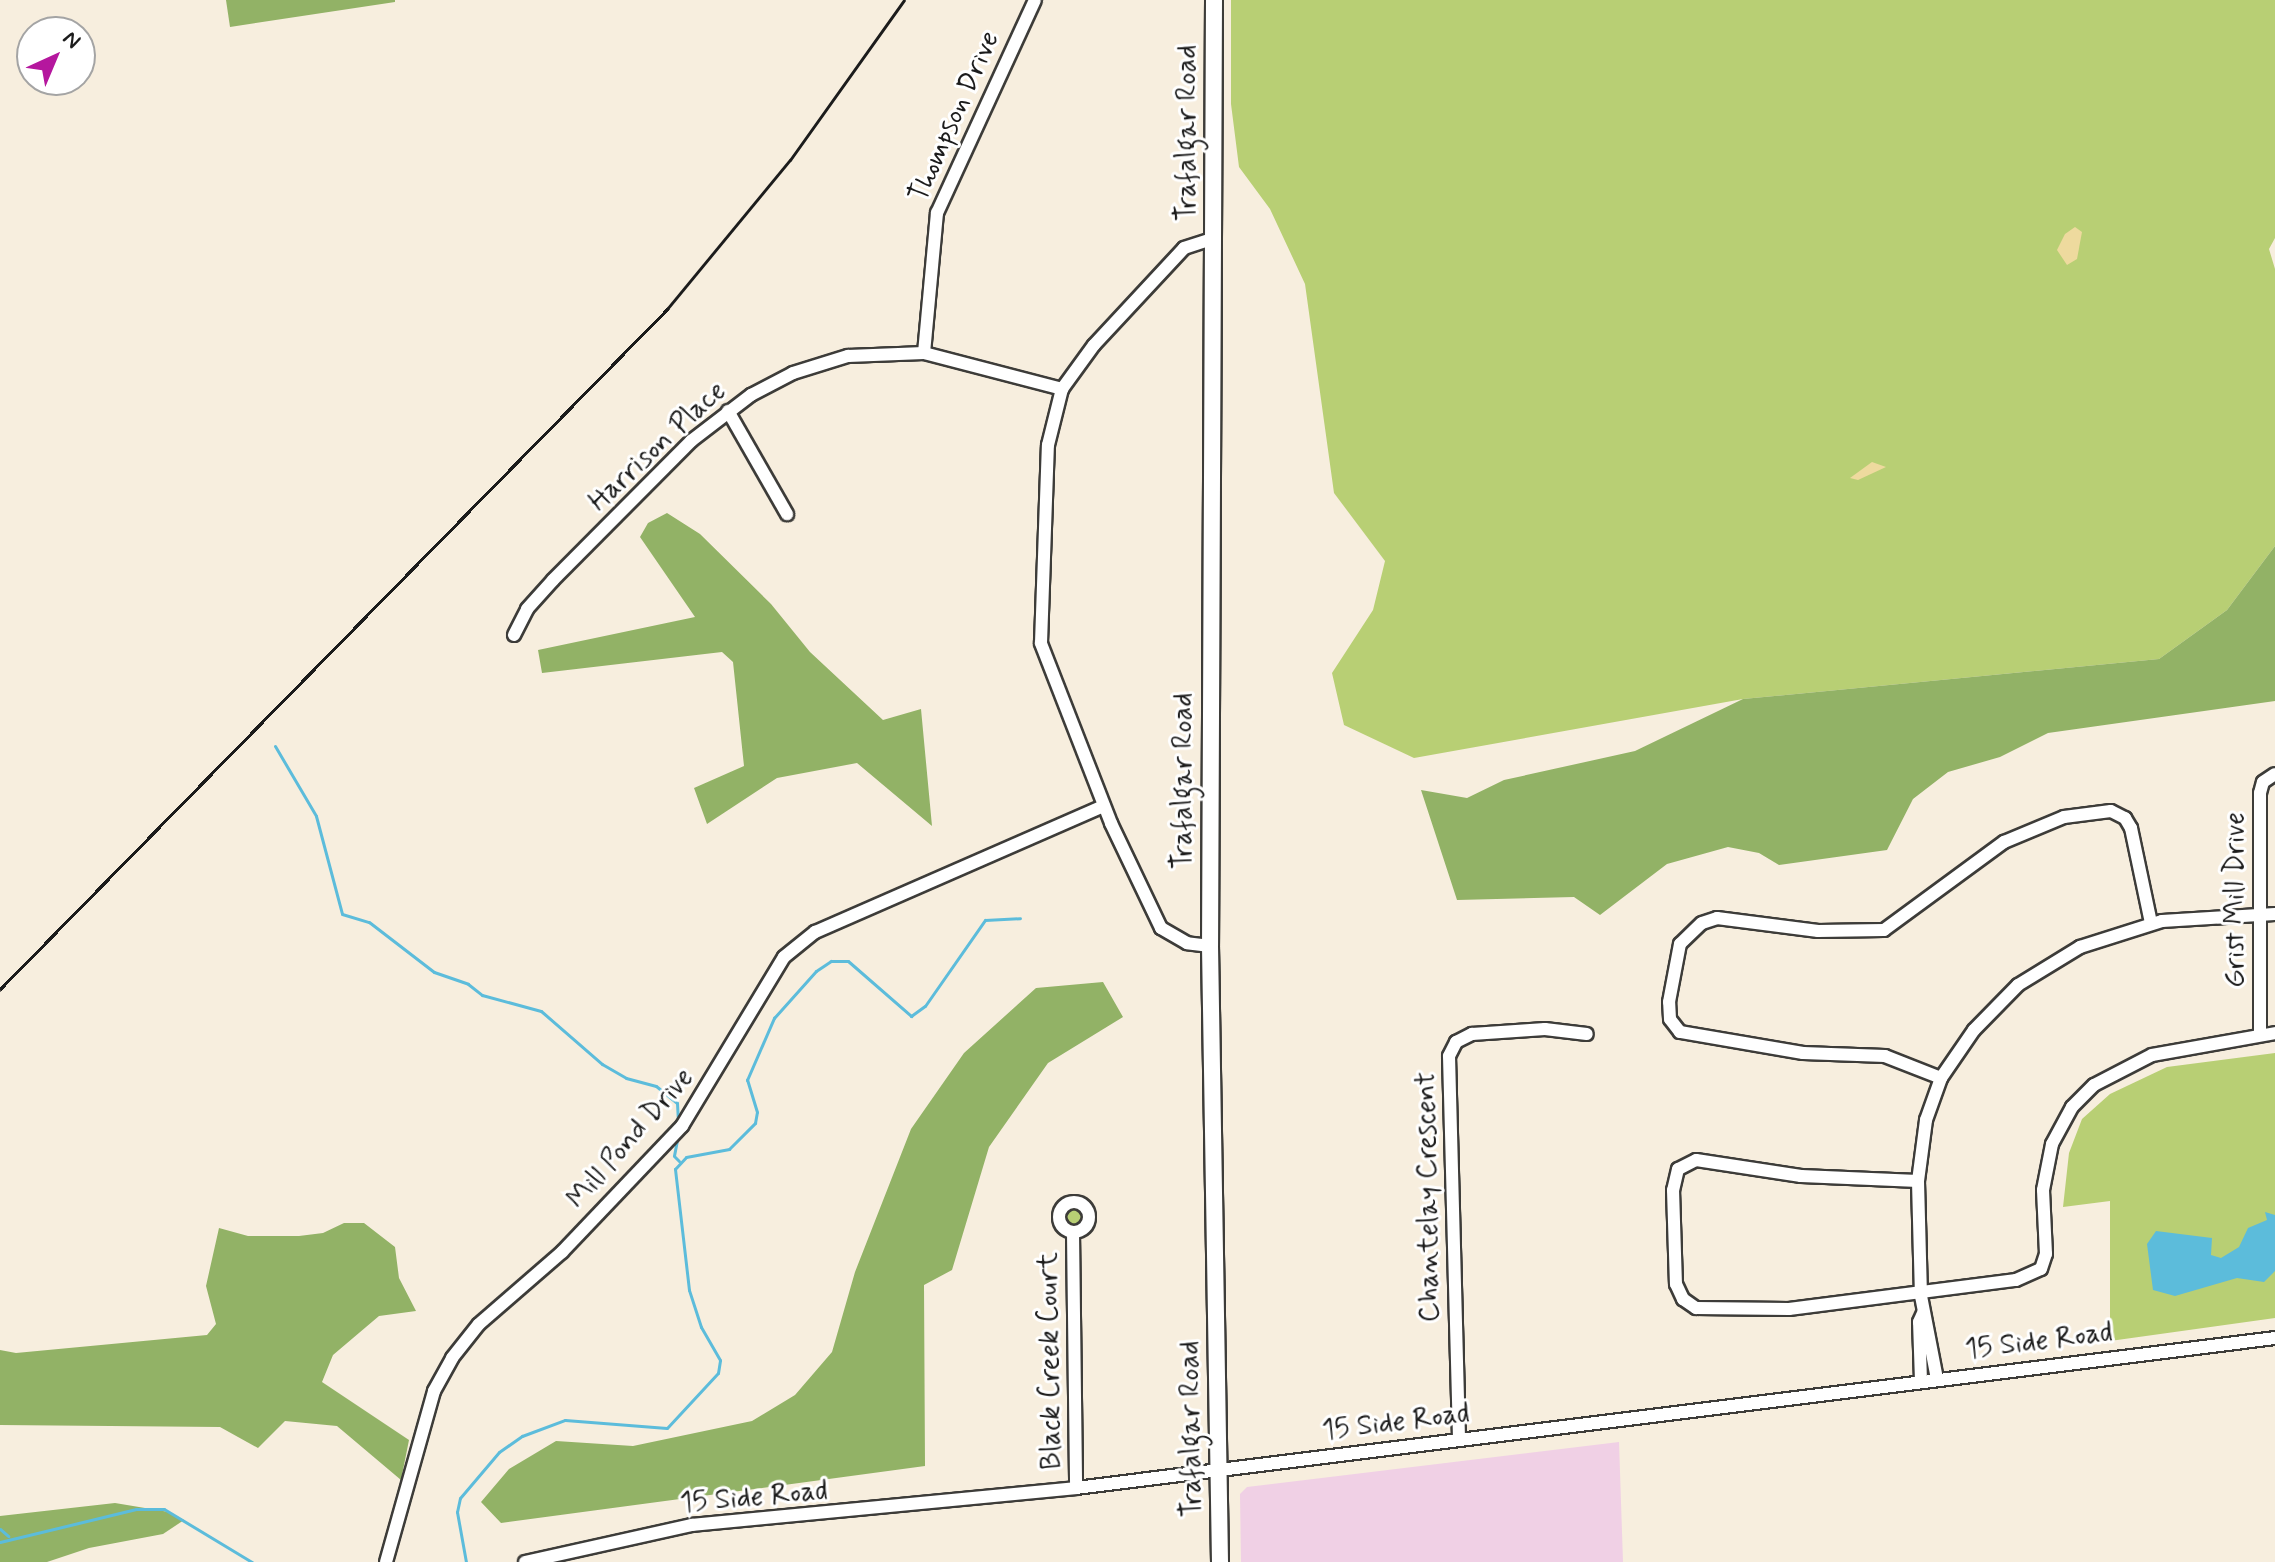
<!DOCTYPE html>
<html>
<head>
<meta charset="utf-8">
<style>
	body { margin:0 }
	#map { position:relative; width:2275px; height:1562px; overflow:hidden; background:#f7eede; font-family:Mynerve,sans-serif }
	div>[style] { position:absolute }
	.built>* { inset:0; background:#f0d0e5 }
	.green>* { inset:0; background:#b8cf74 }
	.round { border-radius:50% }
	.forest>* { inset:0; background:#92b266 }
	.sand>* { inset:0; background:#eeda9e }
	.water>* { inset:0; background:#5cbcdb }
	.stream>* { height:3px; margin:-1.5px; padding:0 1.5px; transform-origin:1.5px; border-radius:1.5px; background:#5cbcdb }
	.roads { filter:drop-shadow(2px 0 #3d3c39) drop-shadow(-2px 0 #3d3c39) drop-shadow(0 2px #3d3c39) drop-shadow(0 -2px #3d3c39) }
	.minor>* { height:12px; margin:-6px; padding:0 6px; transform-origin:6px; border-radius:6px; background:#fff }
	.minor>.ring { margin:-6px; padding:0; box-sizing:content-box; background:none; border:12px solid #fff; border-radius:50% }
	.major>* { height:16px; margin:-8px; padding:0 8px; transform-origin:8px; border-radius:8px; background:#fff }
	.rail>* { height:3px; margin:-1.5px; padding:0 1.5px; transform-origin:1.5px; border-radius:1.5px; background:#1c1c1c }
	span { translate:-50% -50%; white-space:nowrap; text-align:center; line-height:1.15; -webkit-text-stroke:6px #fff; paint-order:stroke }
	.street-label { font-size:28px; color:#1c1c1c }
	.north { position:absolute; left:16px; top:16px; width:80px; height:80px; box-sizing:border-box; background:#fff; border:2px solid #a4a4a4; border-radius:50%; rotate:44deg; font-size:22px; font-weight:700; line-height:32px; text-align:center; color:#1c1c1c }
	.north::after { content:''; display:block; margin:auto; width:28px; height:36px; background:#b5179e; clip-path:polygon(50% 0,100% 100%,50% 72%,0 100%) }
</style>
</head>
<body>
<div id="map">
	<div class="built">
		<div style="clip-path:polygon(1619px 1442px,1623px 1562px,1241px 1562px,1240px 1494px,1247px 1487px)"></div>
	</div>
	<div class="green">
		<div style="clip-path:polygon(1231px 0,2275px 0,2275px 238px,2269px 249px,2275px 269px,2275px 546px,2227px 610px,2159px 659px,1743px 699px,1414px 758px,1344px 725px,1332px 673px,1373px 610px,1385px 561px,1334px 493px,1305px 284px,1270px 209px,1239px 167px,1231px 104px)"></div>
		<div style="clip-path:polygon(2275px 1053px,2275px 1318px,2110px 1341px,2110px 1201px,2063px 1207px,2069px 1153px,2082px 1119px,2110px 1094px,2167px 1067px)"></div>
		<div class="round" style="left:1064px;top:1207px;width:20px;height:20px"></div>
	</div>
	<div class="forest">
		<div style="clip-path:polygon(226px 0,395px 0,395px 2px,230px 27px)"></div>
		<div style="clip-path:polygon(667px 513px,700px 534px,771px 604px,810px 652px,883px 720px,921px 709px,932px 826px,857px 763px,777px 778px,707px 824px,694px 788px,744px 766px,733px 662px,722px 652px,542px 673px,538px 650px,695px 617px,640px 537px,648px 523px)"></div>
		<div style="clip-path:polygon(2275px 546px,2275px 701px,2048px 733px,2000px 757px,1948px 772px,1913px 799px,1887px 850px,1779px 865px,1759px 853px,1728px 847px,1667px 864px,1600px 915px,1574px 897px,1457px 900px,1421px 790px,1467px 798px,1504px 780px,1635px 751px,1743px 699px,2159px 659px,2227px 610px)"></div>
		<div style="clip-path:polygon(1103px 982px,1123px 1017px,1048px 1063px,989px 1147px,952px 1270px,924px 1285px,925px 1466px,501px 1523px,481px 1502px,509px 1469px,556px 1441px,633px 1446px,752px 1421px,795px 1395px,832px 1352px,855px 1272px,911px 1129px,964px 1053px,1036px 988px)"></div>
		<div style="clip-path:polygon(344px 1223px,364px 1223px,395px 1247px,399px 1278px,416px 1311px,379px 1316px,333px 1355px,322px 1382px,409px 1440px,401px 1480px,337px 1426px,285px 1421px,258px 1448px,220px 1427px,0 1425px,0 1350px,16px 1353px,207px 1335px,216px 1324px,206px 1286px,219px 1228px,248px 1236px,299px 1236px,323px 1233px)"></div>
		<div style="clip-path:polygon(115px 1503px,169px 1512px,184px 1520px,163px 1534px,89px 1548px,47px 1562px,0 1562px,0 1516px)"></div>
	</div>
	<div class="sand">
		<div style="clip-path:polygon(2075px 227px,2082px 232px,2077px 259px,2067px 265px,2057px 250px,2065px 234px)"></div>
		<div style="clip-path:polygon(1872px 462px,1886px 467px,1858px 480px,1850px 478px)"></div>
	</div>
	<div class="water">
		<div style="clip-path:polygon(2265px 1212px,2275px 1215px,2275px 1271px,2264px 1282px,2237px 1278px,2175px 1296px,2153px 1290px,2147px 1244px,2156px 1231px,2212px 1238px,2211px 1255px,2221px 1258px,2239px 1247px,2248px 1228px,2267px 1220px)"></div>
	</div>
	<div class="stream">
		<div style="left:275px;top:746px;width:81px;rotate:59.6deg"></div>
		<div style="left:316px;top:816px;width:101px;rotate:75.1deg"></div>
		<div style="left:342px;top:914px;width:28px;rotate:17deg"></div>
		<div style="left:369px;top:922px;width:82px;rotate:37.6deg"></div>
		<div style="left:434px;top:972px;width:36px;rotate:19deg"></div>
		<div style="left:468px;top:984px;width:18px;rotate:38deg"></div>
		<div style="left:482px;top:995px;width:61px;rotate:15.2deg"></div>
		<div style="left:541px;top:1011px;width:81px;rotate:41deg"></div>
		<div style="left:602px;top:1064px;width:28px;rotate:30deg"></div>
		<div style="left:626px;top:1078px;width:31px;rotate:15deg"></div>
		<div style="left:656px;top:1086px;width:27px;rotate:39deg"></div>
		<div style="left:677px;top:1103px;width:21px;rotate:87deg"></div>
		<div style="left:678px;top:1135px;width:21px;rotate:101deg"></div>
		<div style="left:674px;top:1156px;width:7px;rotate:45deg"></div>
		<div style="left:0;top:1529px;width:11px;rotate:41deg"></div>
		<div style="left:0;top:1542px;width:140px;rotate:-13.6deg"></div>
		<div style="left:136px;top:1509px;width:28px"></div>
		<div style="left:164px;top:1509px;width:103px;rotate:31.1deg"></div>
		<div style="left:466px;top:1562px;width:51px;rotate:-100.2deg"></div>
		<div style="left:457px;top:1512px;width:14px;rotate:-78deg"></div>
		<div style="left:460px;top:1498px;width:60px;rotate:-49.7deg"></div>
		<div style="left:499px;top:1452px;width:28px;rotate:-35deg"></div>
		<div style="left:522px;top:1436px;width:46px;rotate:-20.4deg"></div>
		<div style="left:565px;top:1420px;width:102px;rotate:4.5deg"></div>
		<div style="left:667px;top:1428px;width:75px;rotate:-47.2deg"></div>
		<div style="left:718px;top:1373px;width:13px;rotate:-81deg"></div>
		<div style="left:720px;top:1360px;width:38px;rotate:-120deg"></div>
		<div style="left:701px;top:1327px;width:39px;rotate:-108deg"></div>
		<div style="left:689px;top:1290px;width:122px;rotate:-96.6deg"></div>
		<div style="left:675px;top:1169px;width:16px;rotate:-47deg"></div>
		<div style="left:686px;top:1157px;width:44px;rotate:-10.5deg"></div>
		<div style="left:729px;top:1149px;width:37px;rotate:-45deg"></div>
		<div style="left:755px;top:1123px;width:11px;rotate:-80deg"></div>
		<div style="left:757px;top:1112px;width:34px;rotate:-107deg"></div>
		<div style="left:747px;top:1080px;width:68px;rotate:-66.5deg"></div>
		<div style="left:774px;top:1018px;width:63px;rotate:-48.2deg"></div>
		<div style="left:816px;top:971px;width:18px;rotate:-34deg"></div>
		<div style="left:831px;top:961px;width:17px"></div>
		<div style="left:848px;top:961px;width:84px;rotate:41.1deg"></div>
		<div style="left:911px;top:1016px;width:17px;rotate:-36deg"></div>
		<div style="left:925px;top:1006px;width:105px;rotate:-55.1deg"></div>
		<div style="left:985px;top:920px;width:35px;rotate:-3deg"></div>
	</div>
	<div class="roads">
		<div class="minor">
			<div style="left:924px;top:353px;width:141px;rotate:-84.7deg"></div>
			<div style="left:937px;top:213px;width:234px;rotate:-65.3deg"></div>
			<div style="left:728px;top:411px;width:119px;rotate:60.2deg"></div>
			<div style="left:514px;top:635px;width:29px;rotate:-63deg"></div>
			<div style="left:527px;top:609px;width:39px;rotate:-48deg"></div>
			<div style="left:553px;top:580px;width:196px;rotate:-45.2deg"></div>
			<div style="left:691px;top:441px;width:76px;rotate:-37.5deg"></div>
			<div style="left:751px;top:395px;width:47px;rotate:-27.6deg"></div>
			<div style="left:793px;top:373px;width:58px;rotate:-17.2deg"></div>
			<div style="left:848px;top:356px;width:76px;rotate:-2.3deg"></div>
			<div style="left:924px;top:353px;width:143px;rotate:14.6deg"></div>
			<div style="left:1210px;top:946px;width:23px;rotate:-173deg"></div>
			<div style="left:1187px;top:943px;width:30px;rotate:-150deg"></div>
			<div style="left:1161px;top:928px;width:116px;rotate:-115.5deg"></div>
			<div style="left:1111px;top:823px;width:193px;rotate:-111.3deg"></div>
			<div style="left:1041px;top:643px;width:198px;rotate:-88deg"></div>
			<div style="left:1048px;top:445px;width:58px;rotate:-76deg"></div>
			<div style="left:1062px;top:389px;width:54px;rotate:-54deg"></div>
			<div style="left:1094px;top:345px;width:132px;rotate:-47.1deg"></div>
			<div style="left:1184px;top:248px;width:32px;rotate:-18deg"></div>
			<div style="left:2260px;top:1034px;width:241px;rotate:-90deg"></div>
			<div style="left:2260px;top:793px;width:11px;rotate:-75deg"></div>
			<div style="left:2263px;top:782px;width:14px;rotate:-34deg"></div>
			<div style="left:1941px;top:1078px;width:60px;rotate:-158.6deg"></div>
			<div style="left:1885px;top:1056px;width:82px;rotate:-177.9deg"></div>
			<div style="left:1803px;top:1053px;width:125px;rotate:-170.3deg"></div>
			<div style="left:1680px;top:1032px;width:16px;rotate:-128deg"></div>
			<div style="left:1670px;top:1019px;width:17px;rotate:-93deg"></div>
			<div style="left:1669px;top:1002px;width:59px;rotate:-79.3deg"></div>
			<div style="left:1680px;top:944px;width:30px;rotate:-44deg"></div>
			<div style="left:1702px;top:923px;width:16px;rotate:-18deg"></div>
			<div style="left:1717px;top:918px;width:102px;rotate:7.3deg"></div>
			<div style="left:1818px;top:931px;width:66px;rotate:-0.9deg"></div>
			<div style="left:1884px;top:930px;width:149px;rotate:-36.3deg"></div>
			<div style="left:2004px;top:842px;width:65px;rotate:-22.6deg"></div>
			<div style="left:2064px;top:817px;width:47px;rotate:-7.3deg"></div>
			<div style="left:2111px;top:811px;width:16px;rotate:27deg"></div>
			<div style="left:2125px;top:818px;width:12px;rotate:59deg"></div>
			<div style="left:2131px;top:828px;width:97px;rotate:78.1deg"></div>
			<div style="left:1918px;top:1181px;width:117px;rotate:-177.6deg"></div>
			<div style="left:1801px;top:1176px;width:106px;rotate:-171.3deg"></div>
			<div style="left:1696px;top:1160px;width:20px;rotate:153deg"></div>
			<div style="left:1678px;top:1169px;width:22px;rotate:103deg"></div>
			<div style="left:1673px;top:1190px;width:94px;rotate:88.2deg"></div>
			<div style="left:1676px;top:1284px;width:17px;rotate:65deg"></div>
			<div style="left:1683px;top:1299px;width:16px;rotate:35deg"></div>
			<div style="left:1696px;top:1308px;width:93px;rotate:0.6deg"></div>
			<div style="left:1789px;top:1309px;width:229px;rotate:-7.3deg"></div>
			<div style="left:2016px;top:1280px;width:27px;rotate:-24deg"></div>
			<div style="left:2041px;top:1269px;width:16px;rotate:-72deg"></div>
			<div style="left:2046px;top:1254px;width:64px;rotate:-92.7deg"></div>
			<div style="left:2043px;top:1190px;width:47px;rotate:-78.9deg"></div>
			<div style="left:2052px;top:1144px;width:42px;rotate:-61.6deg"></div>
			<div style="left:2072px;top:1107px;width:31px;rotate:-45deg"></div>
			<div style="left:2094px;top:1085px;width:65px;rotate:-27.3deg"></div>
			<div style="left:2152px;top:1055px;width:125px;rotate:-10.1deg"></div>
			<div class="ring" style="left:1059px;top:1202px;width:18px;height:18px"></div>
			<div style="left:1073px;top:1233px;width:255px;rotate:89.3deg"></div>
			<div style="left:1937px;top:1379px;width:85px;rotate:-100.9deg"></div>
			<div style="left:1921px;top:1296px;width:115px;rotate:-91.5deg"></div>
			<div style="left:1918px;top:1181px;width:62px;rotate:-82.5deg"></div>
			<div style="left:1926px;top:1120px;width:45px;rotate:-70.3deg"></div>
			<div style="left:1941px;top:1078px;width:58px;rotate:-55.5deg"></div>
			<div style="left:1974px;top:1030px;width:63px;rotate:-45.6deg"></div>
			<div style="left:2018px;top:985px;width:73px;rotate:-31.5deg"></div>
			<div style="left:2080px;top:947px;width:86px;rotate:-17.6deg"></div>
			<div style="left:2162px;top:921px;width:113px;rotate:-3.5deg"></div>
			<div style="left:1921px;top:1381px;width:59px;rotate:-91.9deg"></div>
			<div style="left:1919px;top:1322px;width:10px;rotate:-66deg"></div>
			<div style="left:1459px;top:1438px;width:382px;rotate:-91.5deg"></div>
			<div style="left:1449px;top:1056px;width:16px;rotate:-63deg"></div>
			<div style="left:1456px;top:1042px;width:18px;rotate:-27deg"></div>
			<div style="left:1472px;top:1034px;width:73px;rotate:-3.9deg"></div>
			<div style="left:1545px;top:1029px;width:42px;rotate:6.8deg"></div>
			<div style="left:386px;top:1562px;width:178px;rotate:-74.3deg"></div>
			<div style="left:434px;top:1391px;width:38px;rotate:-61deg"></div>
			<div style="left:452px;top:1358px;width:43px;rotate:-51.5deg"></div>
			<div style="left:479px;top:1324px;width:110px;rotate:-40.9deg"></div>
			<div style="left:562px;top:1252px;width:174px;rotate:-46.4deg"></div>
			<div style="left:682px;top:1126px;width:197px;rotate:-58.9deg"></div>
			<div style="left:784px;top:957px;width:40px;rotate:-39deg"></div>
			<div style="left:815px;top:932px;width:315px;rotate:-23.6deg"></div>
			<div style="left:525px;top:1562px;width:171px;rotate:-12.5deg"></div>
			<div style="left:692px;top:1525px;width:386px;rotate:-5.5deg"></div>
			<div style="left:1076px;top:1488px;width:1208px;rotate:-7.13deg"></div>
		</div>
		<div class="major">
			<div style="left:1214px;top:0;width:946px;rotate:90.24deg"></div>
			<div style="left:1210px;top:946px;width:616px;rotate:89.07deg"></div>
		</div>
	</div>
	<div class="rail">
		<div style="left:0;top:989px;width:953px;rotate:-45.55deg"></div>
		<div style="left:667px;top:309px;width:193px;rotate:-50.5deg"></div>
		<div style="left:790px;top:160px;width:196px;rotate:-54.5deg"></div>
	</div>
	<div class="street-label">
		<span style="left:955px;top:117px;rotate:-66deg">Thompson Drive</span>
		<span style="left:1188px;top:133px;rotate:-90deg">Trafalgar Road</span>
		<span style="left:658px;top:447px;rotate:-43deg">Harrison Place</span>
		<span style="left:1184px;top:781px;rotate:-90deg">Trafalgar Road</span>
		<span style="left:2236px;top:900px;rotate:-90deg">Grist Mill Drive</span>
		<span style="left:631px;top:1139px;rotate:-49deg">Mill Pond Drive</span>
		<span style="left:1429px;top:1197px;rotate:-91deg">Chantelay Crescent</span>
		<span style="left:2039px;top:1342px;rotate:-7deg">15 Side Road</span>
		<span style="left:1051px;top:1361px;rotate:-91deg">Black Creek Court</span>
		<span style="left:1396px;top:1423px;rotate:-7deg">15 Side Road</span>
		<span style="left:1192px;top:1429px;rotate:-91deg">Trafalgar Road</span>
		<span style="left:754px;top:1498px;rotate:-5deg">15 Side Road</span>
	</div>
	<div class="north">N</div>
</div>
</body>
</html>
